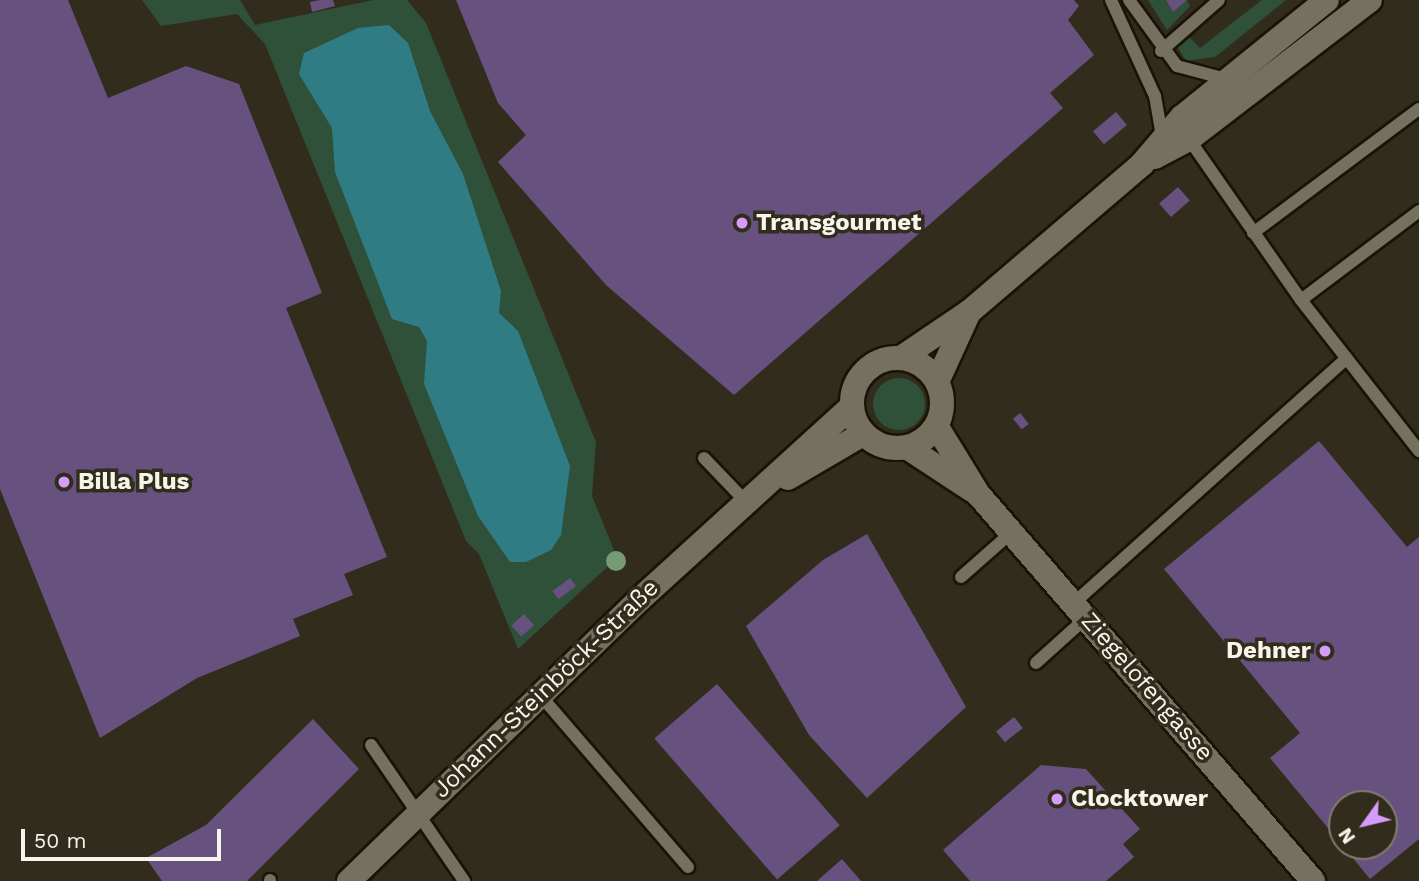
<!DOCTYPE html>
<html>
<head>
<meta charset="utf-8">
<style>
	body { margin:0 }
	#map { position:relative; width:1419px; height:881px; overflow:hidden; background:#322c1c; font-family:"Work Sans",sans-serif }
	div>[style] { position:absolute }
	.green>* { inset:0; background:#305139 }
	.round { border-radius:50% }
	.water>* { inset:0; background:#307c85 }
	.building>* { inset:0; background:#67527f; transform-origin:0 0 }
	.roads { filter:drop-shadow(2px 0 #191406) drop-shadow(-2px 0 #191406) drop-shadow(0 2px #191406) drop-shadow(0 -2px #191406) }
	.service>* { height:12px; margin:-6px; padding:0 6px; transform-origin:6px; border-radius:6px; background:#76705e }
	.minor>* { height:24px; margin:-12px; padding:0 12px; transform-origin:12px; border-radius:12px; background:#76705e }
	.minor>.ring { margin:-12px; padding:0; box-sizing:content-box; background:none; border:24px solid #76705e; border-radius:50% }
	.trees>* { width:20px; height:20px; margin:-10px; border-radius:50%; background:#759b76 }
	.dots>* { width:19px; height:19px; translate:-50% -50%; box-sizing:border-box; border:4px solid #322c1c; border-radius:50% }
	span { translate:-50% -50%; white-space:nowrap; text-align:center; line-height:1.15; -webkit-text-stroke:7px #322c1c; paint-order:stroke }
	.poi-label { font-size:24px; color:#f7f4ea; font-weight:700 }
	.left { translate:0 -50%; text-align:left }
	.right { translate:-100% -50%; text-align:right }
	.street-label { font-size:24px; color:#f7f4ea }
	.north { position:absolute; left:1328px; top:790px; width:70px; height:70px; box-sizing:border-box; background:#322c1c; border:2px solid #817c6e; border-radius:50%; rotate:236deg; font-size:19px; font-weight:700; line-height:28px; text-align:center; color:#f7f4ea }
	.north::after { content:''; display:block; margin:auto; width:24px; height:32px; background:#d59cfb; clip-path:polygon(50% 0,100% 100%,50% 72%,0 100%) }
	.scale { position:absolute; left:21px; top:829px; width:200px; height:32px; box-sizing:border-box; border:4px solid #f7f4ea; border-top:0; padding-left:9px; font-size:21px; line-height:24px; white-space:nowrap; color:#f7f4ea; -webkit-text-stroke:5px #322c1c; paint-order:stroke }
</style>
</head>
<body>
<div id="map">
	<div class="green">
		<div style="clip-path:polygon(142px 0,240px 0,255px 25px,373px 0,407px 0,426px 23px,596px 442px,592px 496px,617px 558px,518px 649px,479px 554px,466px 541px,265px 44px,237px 14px,161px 26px)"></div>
		<div style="clip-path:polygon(1148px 0,1166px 0,1173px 12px,1187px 0,1190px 6px,1167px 30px)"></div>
		<div style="clip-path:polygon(1262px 0,1286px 0,1215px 57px,1186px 61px,1176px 45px,1187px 35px,1200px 48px)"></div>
		<div class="round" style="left:873px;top:378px;width:52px;height:52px"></div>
	</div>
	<div class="water">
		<div style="clip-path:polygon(389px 25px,408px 43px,430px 111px,463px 174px,501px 291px,499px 313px,518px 331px,570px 466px,561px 535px,551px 550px,526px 562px,510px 562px,478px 516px,424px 384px,427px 341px,419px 327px,392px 319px,335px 172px,332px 128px,299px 74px,304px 53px,358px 28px)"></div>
	</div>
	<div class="building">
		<div style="clip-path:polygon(0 0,68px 0,108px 98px,186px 66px,239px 84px,322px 293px,286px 308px,387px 557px,344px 574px,353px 595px,293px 619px,300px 636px,197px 678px,100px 738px,0 489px)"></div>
		<div style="clip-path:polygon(320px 0,333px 0,335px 6px,312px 12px,310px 2px)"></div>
		<div style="clip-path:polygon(456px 0,1074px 0,1079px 6px,1068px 20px,1094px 55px,1050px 93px,1063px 108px,734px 395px,606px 285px,498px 162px,526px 135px,498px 103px)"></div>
		<div style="clip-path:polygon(1166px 0,1187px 0,1173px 12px)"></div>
		<div style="left:1116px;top:112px;width:17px;height:30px;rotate:50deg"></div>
		<div style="left:1178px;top:187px;width:18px;height:25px;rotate:49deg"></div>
		<div style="left:1020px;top:413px;width:14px;height:9px;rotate:51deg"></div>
		<div style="clip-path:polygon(1319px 441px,1407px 547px,1419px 537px,1419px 839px,1370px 879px,1343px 846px,1384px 846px,1384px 804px,1342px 804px,1342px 845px,1270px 758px,1300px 733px,1164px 569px)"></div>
		<div style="clip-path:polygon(867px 534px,966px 707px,867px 798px,809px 735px,746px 626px,823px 560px)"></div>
		<div style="left:570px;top:578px;width:10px;height:22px;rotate:53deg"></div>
		<div style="left:524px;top:614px;width:15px;height:17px;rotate:48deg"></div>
		<div style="left:717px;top:684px;width:187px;height:83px;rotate:49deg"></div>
		<div style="left:1014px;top:717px;width:14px;height:23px;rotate:51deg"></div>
		<div style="clip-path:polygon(313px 719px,359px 769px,247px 881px,162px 881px,146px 858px,206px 825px)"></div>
		<div style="clip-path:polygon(1041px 765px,1086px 769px,1140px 829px,1123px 844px,1134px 857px,1106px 881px,970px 881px,943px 850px)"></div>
		<div style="clip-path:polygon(842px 859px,861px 881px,817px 881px)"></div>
	</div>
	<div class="roads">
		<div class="service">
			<div style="left:1111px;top:0;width:106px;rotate:65.4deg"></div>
			<div style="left:1155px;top:96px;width:41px;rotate:80.1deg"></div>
			<div style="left:1129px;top:0;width:82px;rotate:54deg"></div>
			<div style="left:1177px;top:66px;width:51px;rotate:14.9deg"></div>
			<div style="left:1161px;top:51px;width:77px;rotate:-41.3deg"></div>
			<div style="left:1189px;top:139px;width:196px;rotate:55.2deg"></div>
			<div style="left:1301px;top:300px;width:192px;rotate:52deg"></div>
			<div style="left:1253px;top:233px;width:207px;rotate:-36.8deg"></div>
			<div style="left:1301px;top:300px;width:148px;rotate:-37deg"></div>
			<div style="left:704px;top:458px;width:61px;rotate:46.3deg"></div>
			<div style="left:961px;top:577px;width:68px;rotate:-41.4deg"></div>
			<div style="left:1075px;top:602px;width:365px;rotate:-41.9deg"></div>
			<div style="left:1036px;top:663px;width:69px;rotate:-42deg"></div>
			<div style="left:540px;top:695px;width:227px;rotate:49.3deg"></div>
			<div style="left:371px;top:745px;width:165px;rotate:55.6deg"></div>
			<div style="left:270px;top:881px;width:1px;rotate:-90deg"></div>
		</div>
		<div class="minor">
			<div style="left:1155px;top:157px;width:38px;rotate:-28deg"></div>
			<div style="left:1189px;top:139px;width:228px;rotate:-37.5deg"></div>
			<div class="ring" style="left:852px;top:358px;width:66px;height:66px"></div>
			<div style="left:901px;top:358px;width:82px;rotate:-34.1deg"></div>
			<div style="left:969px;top:312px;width:228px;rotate:-40.5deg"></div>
			<div style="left:1142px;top:164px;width:62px;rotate:-49.6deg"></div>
			<div style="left:1182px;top:117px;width:186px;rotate:-38.9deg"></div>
			<div style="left:937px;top:382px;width:77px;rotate:-65.4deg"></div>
			<div style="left:937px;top:427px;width:79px;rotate:58.5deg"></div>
			<div style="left:978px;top:494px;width:512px;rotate:49.12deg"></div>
			<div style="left:908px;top:448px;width:77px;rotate:33.3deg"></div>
			<div style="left:788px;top:478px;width:87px;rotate:-30.4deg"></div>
			<div style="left:349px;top:881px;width:404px;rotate:-44.1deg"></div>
			<div style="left:639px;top:600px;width:287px;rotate:-42.3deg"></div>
		</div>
	</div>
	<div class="trees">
		<div style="left:616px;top:561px"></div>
	</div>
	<div class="dots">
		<div style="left:742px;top:223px;background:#d59cfb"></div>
		<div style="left:64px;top:482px;background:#d59cfb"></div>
		<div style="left:1325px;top:651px;background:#d59cfb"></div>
		<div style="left:1057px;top:799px;background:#d59cfb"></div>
	</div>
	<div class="poi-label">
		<span class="left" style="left:756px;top:223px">Transgourmet</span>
		<span class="left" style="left:78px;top:482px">Billa Plus</span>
		<span class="right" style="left:1311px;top:651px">Dehner</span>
		<span class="left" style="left:1071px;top:799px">Clocktower</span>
	</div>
	<div class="street-label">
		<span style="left:1147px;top:687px;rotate:49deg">Ziegelofengasse</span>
		<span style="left:546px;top:689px;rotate:-44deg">Johann-Steinböck-Straße</span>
	</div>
	<div class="north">N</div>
	<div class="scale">50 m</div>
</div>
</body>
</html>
